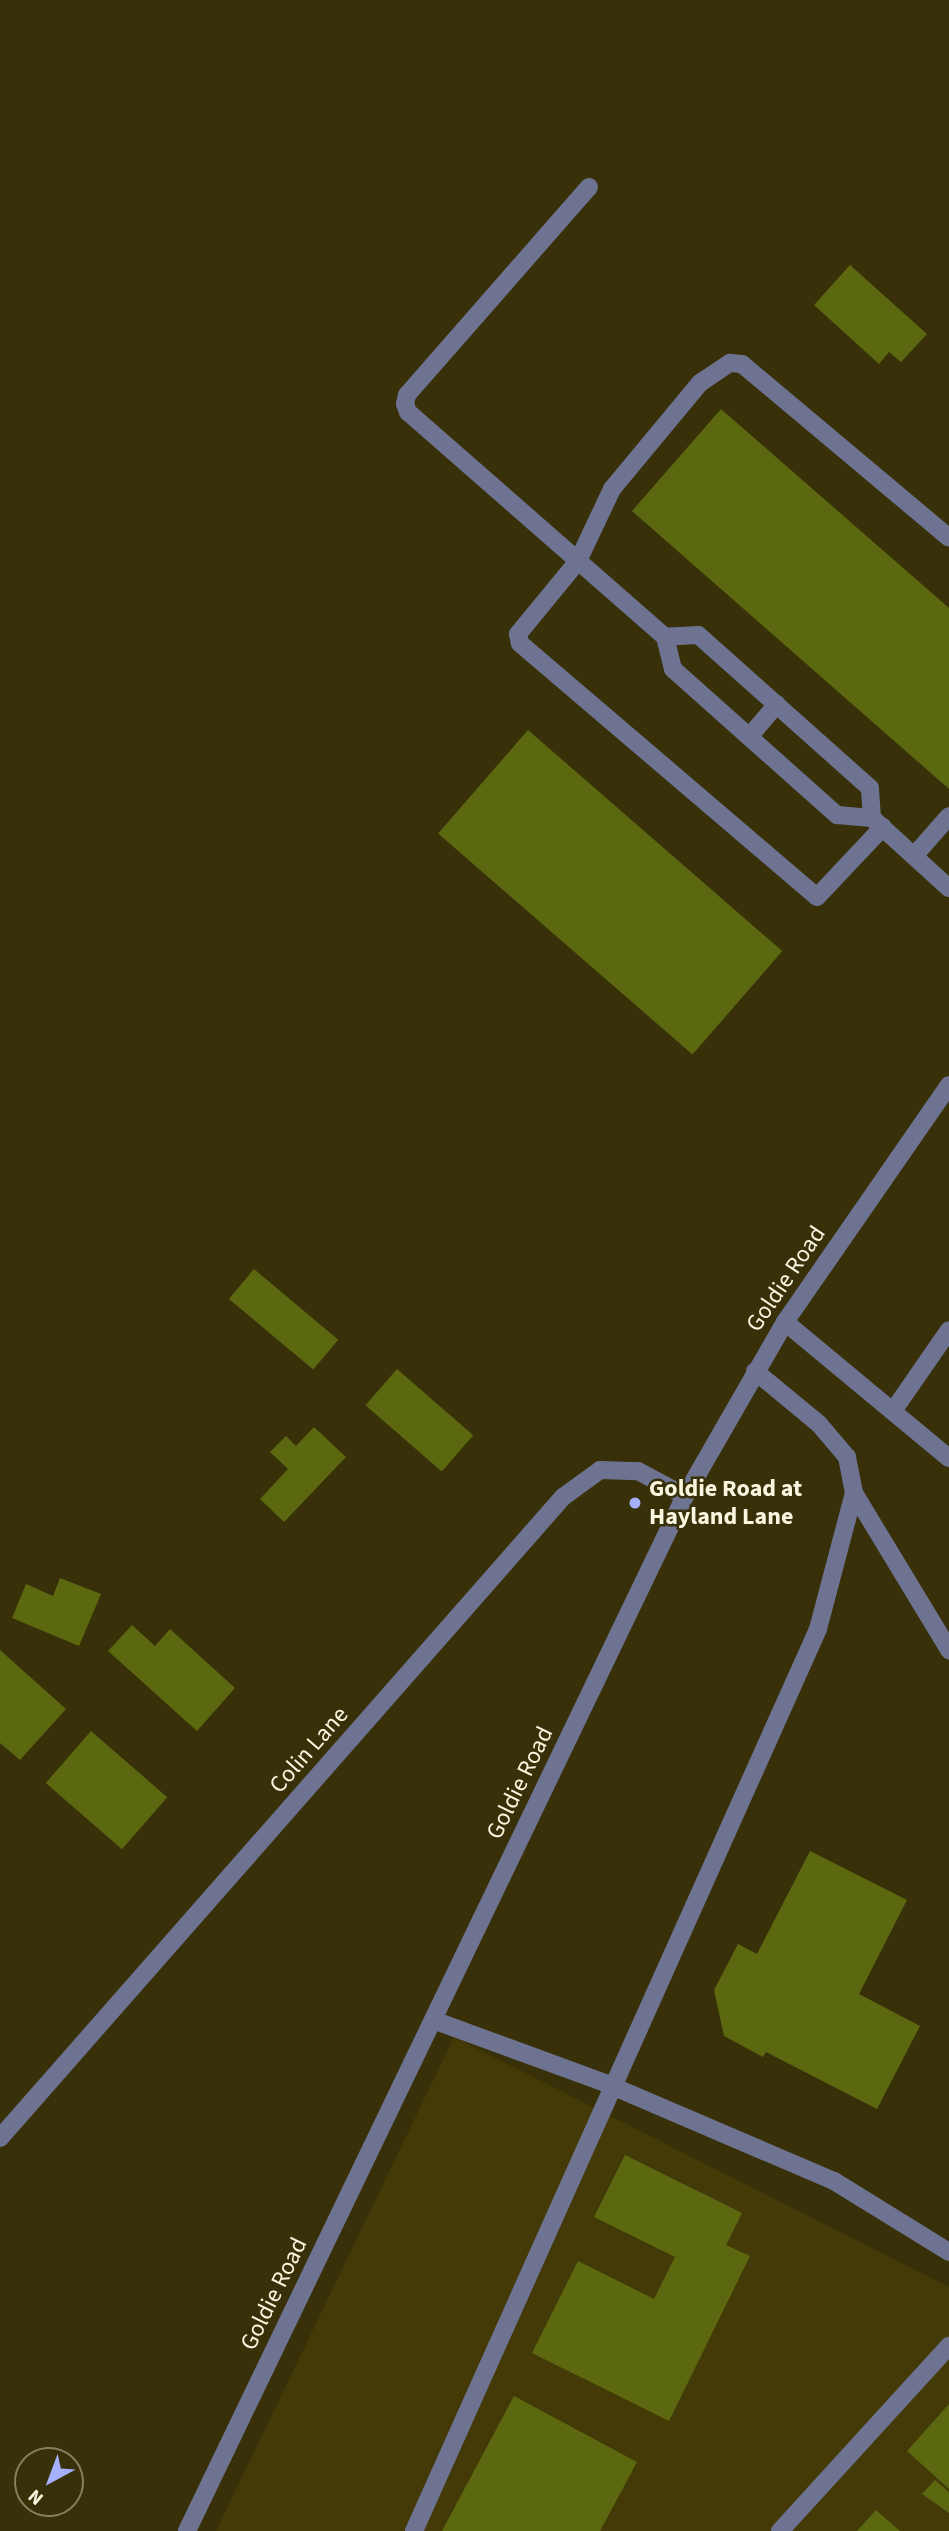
<!DOCTYPE html>
<html>
<head>
<meta charset="utf-8">
<style>
	body { margin:0 }
	#map { position:relative; width:949px; height:2531px; overflow:hidden; background:#383009; font-family:"Source Sans 3",sans-serif }
	div>[style] { position:absolute }
	.built>* { inset:0; background:#433a08 }
	.building>* { inset:0; background:#5b6810; transform-origin:0 0 }
	.service>* { height:18px; margin:-9px; padding:0 9px; transform-origin:9px; border-radius:9px; background:#6e7392 }
	.minor>* { height:18px; margin:-9px; padding:0 9px; transform-origin:9px; border-radius:9px; background:#6e7392 }
	.tertiary>* { height:18px; margin:-9px; padding:0 9px; transform-origin:9px; border-radius:9px; background:#6e7392 }
	.dots>* { width:19px; height:19px; translate:-50% -50%; box-sizing:border-box; border:4px solid #383009; border-radius:50% }
	span { translate:-50% -50%; white-space:nowrap; text-align:center; line-height:1.15; -webkit-text-stroke:5px #383009; paint-order:stroke }
	.street-label { font-size:24px; color:#faf6e0 }
	.poi-label { font-size:24px; color:#faf6e0; font-weight:700 }
	.left { translate:0 -50%; text-align:left }
	.north { position:absolute; left:14px; top:2447px; width:70px; height:70px; box-sizing:border-box; background:#383009; border:2px solid #867f5f; border-radius:50%; rotate:221deg; font-size:19px; font-weight:700; line-height:28px; text-align:center; color:#faf6e0 }
	.north::after { content:''; display:block; margin:auto; width:24px; height:32px; background:#a7b0fc; clip-path:polygon(50% 0,100% 100%,50% 72%,0 100%) }
</style>
</head>
<body>
<div id="map">
	<div class="built">
		<div style="clip-path:polygon(454px 2037px,949px 2287px,949px 2531px,216px 2531px)"></div>
	</div>
	<div class="building">
		<div style="clip-path:polygon(850px 265px,927px 334px,901px 362px,889px 352px,879px 364px,814px 305px)"></div>
		<div style="clip-path:polygon(721px 409px,949px 608px,949px 789px,632px 511px)"></div>
		<div style="left:528px;top:730px;width:337px;height:137px;rotate:41deg"></div>
		<div style="left:254px;top:1269px;width:110px;height:39px;rotate:40deg"></div>
		<div style="left:397px;top:1369px;width:101px;height:48px;rotate:41deg"></div>
		<div style="clip-path:polygon(314px 1427px,346px 1457px,284px 1522px,260px 1499px,288px 1469px,270px 1452px,286px 1436px,296px 1446px)"></div>
		<div style="clip-path:polygon(60px 1578px,101px 1594px,79px 1646px,12px 1618px,26px 1584px,53px 1596px)"></div>
		<div style="clip-path:polygon(132px 1625px,155px 1646px,170px 1629px,235px 1688px,197px 1731px,108px 1651px)"></div>
		<div style="clip-path:polygon(0 1650px,66px 1709px,20px 1760px,0 1743px)"></div>
		<div style="left:91px;top:1731px;width:101px;height:69px;rotate:41deg"></div>
		<div style="clip-path:polygon(810px 1851px,907px 1900px,859px 1994px,920px 2026px,877px 2109px,766px 2052px,763px 2057px,724px 2036px,714px 1990px,738px 1944px,757px 1954px)"></div>
		<div style="clip-path:polygon(625px 2155px,742px 2213px,726px 2245px,750px 2256px,669px 2421px,532px 2353px,578px 2261px,654px 2299px,675px 2257px,594px 2217px)"></div>
		<div style="clip-path:polygon(514px 2396px,637px 2462px,600px 2531px,442px 2531px)"></div>
		<div style="clip-path:polygon(949px 2404px,949px 2489px,907px 2451px)"></div>
		<div style="clip-path:polygon(935px 2480px,949px 2492px,949px 2513px,922px 2494px)"></div>
		<div style="clip-path:polygon(876px 2510px,900px 2531px,857px 2531px)"></div>
	</div>
	<div class="service">
		<div style="left:589px;top:187px;width:276px;rotate:131.2deg"></div>
		<div style="left:407px;top:395px;width:9px;rotate:103deg"></div>
		<div style="left:405px;top:404px;width:9px;rotate:69deg"></div>
		<div style="left:408px;top:412px;width:342px;rotate:41.2deg"></div>
		<div style="left:749px;top:737px;width:43px;rotate:-49.7deg"></div>
		<div style="left:872px;top:818px;width:30px;rotate:-94deg"></div>
		<div style="left:870px;top:788px;width:230px;rotate:-138.3deg"></div>
		<div style="left:698px;top:635px;width:33px;rotate:177deg"></div>
		<div style="left:665px;top:637px;width:33px;rotate:76deg"></div>
		<div style="left:673px;top:669px;width:220px;rotate:41.7deg"></div>
		<div style="left:837px;top:815px;width:35px;rotate:5deg"></div>
		<div style="left:872px;top:818px;width:104px;rotate:42.3deg"></div>
		<div style="left:883px;top:827px;width:96px;rotate:133.3deg"></div>
		<div style="left:817px;top:897px;width:391px;rotate:-139.5deg"></div>
		<div style="left:520px;top:643px;width:9px;rotate:-103deg"></div>
		<div style="left:518px;top:634px;width:94px;rotate:-50.6deg"></div>
		<div style="left:578px;top:561px;width:80px;rotate:-64.7deg"></div>
		<div style="left:612px;top:489px;width:138px;rotate:-50.3deg"></div>
		<div style="left:700px;top:383px;width:36px;rotate:-34deg"></div>
		<div style="left:730px;top:363px;width:12px;rotate:5deg"></div>
		<div style="left:742px;top:364px;width:270px;rotate:40deg"></div>
		<div style="left:914px;top:856px;width:53px;rotate:-48.8deg"></div>
		<div style="left:893px;top:1411px;width:98px;rotate:-55.3deg"></div>
		<div style="left:854px;top:1493px;width:184px;rotate:58.8deg"></div>
		<div style="left:433px;top:2020px;width:183px;rotate:20.1deg"></div>
		<div style="left:605px;top:2083px;width:249px;rotate:23.2deg"></div>
		<div style="left:834px;top:2181px;width:135px;rotate:31.7deg"></div>
		<div style="left:414px;top:2531px;width:988px;rotate:-65.87deg"></div>
		<div style="left:818px;top:1629px;width:141px;rotate:-75.2deg"></div>
		<div style="left:854px;top:1493px;width:37px;rotate:-101deg"></div>
		<div style="left:847px;top:1457px;width:43px;rotate:-130.3deg"></div>
		<div style="left:819px;top:1424px;width:83px;rotate:-140.4deg"></div>
		<div style="left:780px;top:2531px;width:251px;rotate:-47.6deg"></div>
	</div>
	<div class="minor">
		<div style="left:785px;top:1322px;width:213px;rotate:39.7deg"></div>
		<div style="left:0;top:2138px;width:853px;rotate:-48.71deg"></div>
		<div style="left:563px;top:1497px;width:46px;rotate:-36.1deg"></div>
		<div style="left:600px;top:1470px;width:38px;rotate:2deg"></div>
		<div style="left:638px;top:1471px;width:53px;rotate:28deg"></div>
	</div>
	<div class="tertiary">
		<div style="left:187px;top:2531px;width:1149px;rotate:-64.31deg"></div>
		<div style="left:685px;top:1496px;width:201px;rotate:-60.1deg"></div>
		<div style="left:785px;top:1322px;width:288px;rotate:-55.3deg"></div>
	</div>
	<div class="dots">
		<div style="left:635px;top:1503px;background:#a7b0fc"></div>
	</div>
	<div class="street-label">
		<span style="left:786px;top:1279px;rotate:-56deg">Goldie Road</span>
		<span style="left:309px;top:1750px;rotate:-49deg">Colin Lane</span>
		<span style="left:520px;top:1783px;rotate:-64deg">Goldie Road</span>
		<span style="left:274px;top:2294px;rotate:-64deg">Goldie Road</span>
	</div>
	<div class="poi-label">
		<span class="left" style="left:649px;top:1503px">Goldie Road at<br>Hayland Lane</span>
	</div>
	<div class="north">N</div>
</div>
</body>
</html>
